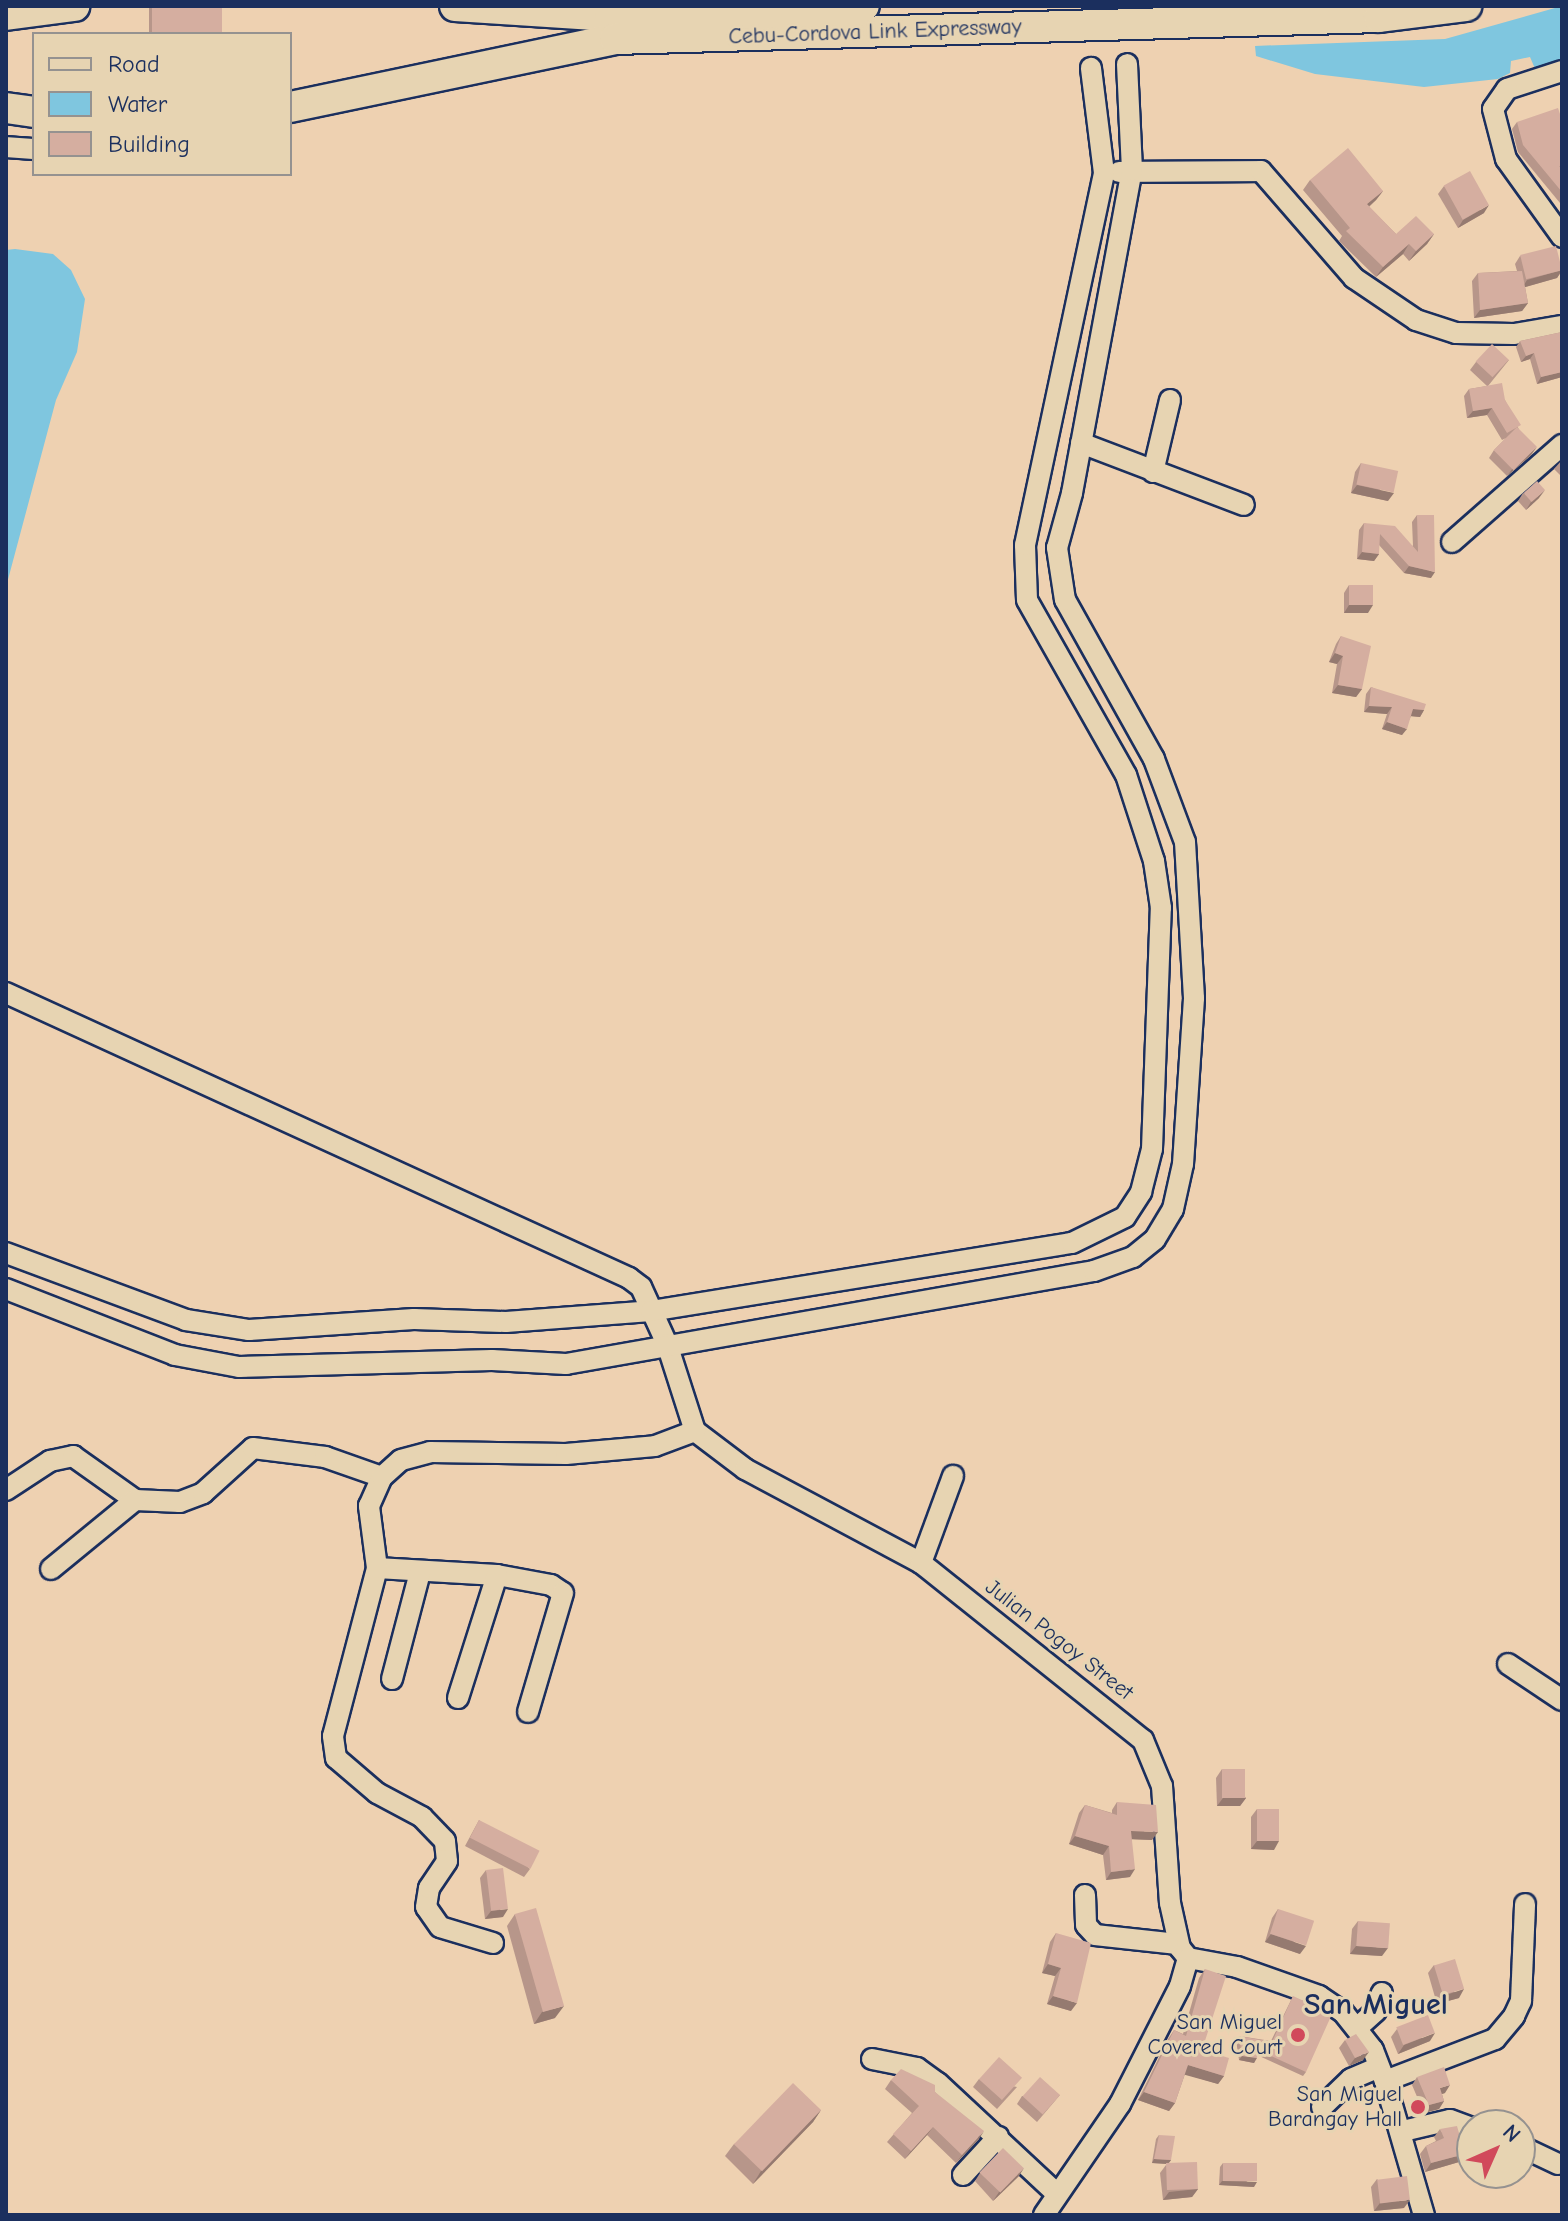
<!DOCTYPE html>
<html>
<head>
<meta charset="utf-8">
<style>
	body { margin:0 }
	#map { position:relative; width:1568px; height:2221px; overflow:hidden; background:#eed1b1; font-family:"Comic Neue",sans-serif }
	div>[style] { position:absolute }
	.water>* { inset:0; background:#7fc6df }
	.roads { filter:drop-shadow(2px 0 #1b2f5e) drop-shadow(-2px 0 #1b2f5e) drop-shadow(0 2px #1b2f5e) drop-shadow(0 -2px #1b2f5e) }
	.minor>* { height:20px; margin:-10px; padding:0 10px; transform-origin:10px; border-radius:10px; background:#e7d4b2 }
	.highway>* { height:30px; margin:-15px; padding:0 15px; transform-origin:15px; border-radius:15px; background:#e7d4b2 }
	.wall>* { inset:0; background:#b7968a; transform-origin:0 0 }
	.shaded-wall>* { inset:0; background:#957a70 }
	.building>* { inset:0; background:#d5aea0; transform-origin:0 0 }
	.dots>* { width:22px; height:22px; translate:-50% -50%; box-sizing:border-box; border:4px solid #e7d4b2; border-radius:50% }
	span { translate:-50% -50%; white-space:nowrap; text-align:center; line-height:1.15; -webkit-text-stroke:6px #e7d4b2; paint-order:stroke }
	.street-label { font-size:22px; color:#1b2f5e }
	.poi-label { font-size:22px; color:#1b2f5e }
	.right { translate:-100% -50%; text-align:right }
	.district-label { font-size:30px; color:#1b2f5e; font-weight:700 }
	.frame { position:absolute; inset:0; border:8px solid #1b2f5e; pointer-events:none }
	.legend { position:absolute; left:32px; top:32px; width:260px; height:144px; box-sizing:border-box; background:#e7d4b2; border:2px solid #959290; margin:0; padding:10px 14px; list-style:none; font-size:24px; color:#1b2f5e }
	.legend li { display:flex; align-items:center; gap:16px; height:40px }
	.legend b { width:40px; border:2px solid #959290 }
	.north { position:absolute; left:1456px; top:2109px; width:80px; height:80px; box-sizing:border-box; background:#e7d4b2; border:2px solid #959290; border-radius:50%; rotate:45deg; font-size:22px; font-weight:700; line-height:32px; text-align:center; color:#1b2f5e }
	.north::after { content:''; display:block; margin:auto; width:28px; height:36px; background:#d1495b; clip-path:polygon(50% 0,100% 100%,50% 72%,0 100%) }
</style>
</head>
<body>
<div id="map">
	<div class="water">
		<div style="clip-path:polygon(1562px 6px,1562px 65px,1536px 71px,1530px 57px,1511px 61px,1510px 73px,1498px 79px,1424px 87px,1315px 74px,1256px 56px,1255px 46px,1445px 39px)"></div>
		<div style="clip-path:polygon(15px 249px,53px 254px,71px 270px,85px 299px,77px 352px,56px 400px,6px 587px,6px 250px)"></div>
	</div>
	<div class="roads">
		<div class="minor">
			<div style="left:1562px;top:71px;width:58px;rotate:161.9deg"></div>
			<div style="left:1507px;top:89px;width:24px;rotate:125deg"></div>
			<div style="left:1493px;top:109px;width:52px;rotate:75.4deg"></div>
			<div style="left:1506px;top:159px;width:96px;rotate:54.3deg"></div>
			<div style="left:6px;top:147px;width:28px;rotate:4deg"></div>
			<div style="left:1119px;top:172px;width:142px;rotate:-0.4deg"></div>
			<div style="left:1261px;top:171px;width:142px;rotate:49deg"></div>
			<div style="left:1354px;top:278px;width:75px;rotate:34.1deg"></div>
			<div style="left:1416px;top:320px;width:42px;rotate:18deg"></div>
			<div style="left:1456px;top:333px;width:58px;rotate:1deg"></div>
			<div style="left:1514px;top:334px;width:49px;rotate:-9.5deg"></div>
			<div style="left:1081px;top:443px;width:174px;rotate:20.8deg"></div>
			<div style="left:1153px;top:472px;width:74px;rotate:-76.7deg"></div>
			<div style="left:1452px;top:542px;width:147px;rotate:-41.4deg"></div>
			<div style="left:6px;top:993px;width:685px;rotate:24.58deg"></div>
			<div style="left:629px;top:1278px;width:15px;rotate:37deg"></div>
			<div style="left:641px;top:1287px;width:63px;rotate:65.5deg"></div>
			<div style="left:667px;top:1344px;width:91px;rotate:72.2deg"></div>
			<div style="left:6px;top:1253px;width:192px;rotate:20.4deg"></div>
			<div style="left:186px;top:1320px;width:64px;rotate:9deg"></div>
			<div style="left:249px;top:1330px;width:165px;rotate:-3.8deg"></div>
			<div style="left:414px;top:1319px;width:92px;rotate:1.9deg"></div>
			<div style="left:506px;top:1322px;width:145px;rotate:-4.3deg"></div>
			<div style="left:651px;top:1311px;width:426px;rotate:-9.2deg"></div>
			<div style="left:1072px;top:1243px;width:59px;rotate:-26.1deg"></div>
			<div style="left:1125px;top:1217px;width:30px;rotate:-57deg"></div>
			<div style="left:1141px;top:1192px;width:44px;rotate:-75.7deg"></div>
			<div style="left:1152px;top:1149px;width:241px;rotate:-87.9deg"></div>
			<div style="left:1161px;top:908px;width:48px;rotate:-98.5deg"></div>
			<div style="left:1154px;top:861px;width:90px;rotate:-108deg"></div>
			<div style="left:1126px;top:775px;width:201px;rotate:-119.5deg"></div>
			<div style="left:1027px;top:600px;width:55px;rotate:-92.1deg"></div>
			<div style="left:1025px;top:545px;width:380px;rotate:-78deg"></div>
			<div style="left:1104px;top:173px;width:106px;rotate:-97.1deg"></div>
			<div style="left:6px;top:1289px;width:181px;rotate:21.3deg"></div>
			<div style="left:175px;top:1355px;width:65px;rotate:10.6deg"></div>
			<div style="left:239px;top:1367px;width:253px;rotate:-1.6deg"></div>
			<div style="left:492px;top:1360px;width:74px;rotate:3.1deg"></div>
			<div style="left:566px;top:1364px;width:536px;rotate:-9.99deg"></div>
			<div style="left:1094px;top:1271px;width:41px;rotate:-19.7deg"></div>
			<div style="left:1133px;top:1257px;width:28px;rotate:-39deg"></div>
			<div style="left:1155px;top:1239px;width:35px;rotate:-59deg"></div>
			<div style="left:1173px;top:1209px;width:46px;rotate:-77.5deg"></div>
			<div style="left:1183px;top:1164px;width:166px;rotate:-86.2deg"></div>
			<div style="left:1194px;top:998px;width:156px;rotate:-93.3deg"></div>
			<div style="left:1185px;top:842px;width:89px;rotate:-110.5deg"></div>
			<div style="left:1154px;top:759px;width:182px;rotate:-119.2deg"></div>
			<div style="left:1065px;top:600px;width:53px;rotate:-98.7deg"></div>
			<div style="left:1057px;top:548px;width:57px;rotate:-74.7deg"></div>
			<div style="left:1072px;top:493px;width:329px;rotate:-79.5deg"></div>
			<div style="left:1132px;top:170px;width:106px;rotate:-92.7deg"></div>
			<div style="left:695px;top:1431px;width:63px;rotate:37.2deg"></div>
			<div style="left:745px;top:1469px;width:200px;rotate:28.1deg"></div>
			<div style="left:921px;top:1563px;width:284px;rotate:38.6deg"></div>
			<div style="left:1143px;top:1740px;width:50px;rotate:67.6deg"></div>
			<div style="left:1162px;top:1786px;width:117px;rotate:86.1deg"></div>
			<div style="left:1170px;top:1903px;width:46px;rotate:77.5deg"></div>
			<div style="left:1180px;top:1948px;width:13px;rotate:51deg"></div>
			<div style="left:1188px;top:1958px;width:50px;rotate:10.4deg"></div>
			<div style="left:1237px;top:1967px;width:87px;rotate:19.5deg"></div>
			<div style="left:1319px;top:1996px;width:29px;rotate:34deg"></div>
			<div style="left:1343px;top:2012px;width:48px;rotate:51.7deg"></div>
			<div style="left:1373px;top:2050px;width:33px;rotate:69deg"></div>
			<div style="left:1385px;top:2081px;width:140px;rotate:73.8deg"></div>
			<div style="left:6px;top:1490px;width:53px;rotate:-33.4deg"></div>
			<div style="left:50px;top:1461px;width:24px;rotate:-12deg"></div>
			<div style="left:73px;top:1456px;width:76px;rotate:35.4deg"></div>
			<div style="left:135px;top:1500px;width:45px;rotate:2.5deg"></div>
			<div style="left:180px;top:1502px;width:25px;rotate:-21deg"></div>
			<div style="left:203px;top:1493px;width:67px;rotate:-42deg"></div>
			<div style="left:253px;top:1448px;width:73px;rotate:7.1deg"></div>
			<div style="left:325px;top:1457px;width:60px;rotate:19.3deg"></div>
			<div style="left:921px;top:1563px;width:93px;rotate:-69.8deg"></div>
			<div style="left:377px;top:1568px;width:120px;rotate:3.3deg"></div>
			<div style="left:497px;top:1575px;width:55px;rotate:10.5deg"></div>
			<div style="left:551px;top:1585px;width:14px;rotate:34deg"></div>
			<div style="left:563px;top:1593px;width:124px;rotate:106.4deg"></div>
			<div style="left:51px;top:1569px;width:109px;rotate:-39.4deg"></div>
			<div style="left:1508px;top:1664px;width:65px;rotate:33.7deg"></div>
			<div style="left:392px;top:1679px;width:111px;rotate:-75.3deg"></div>
			<div style="left:458px;top:1698px;width:129px;rotate:-72.4deg"></div>
			<div style="left:1085px;top:1895px;width:30px;rotate:88deg"></div>
			<div style="left:1086px;top:1925px;width:13px;rotate:48deg"></div>
			<div style="left:1095px;top:1935px;width:83px;rotate:6.2deg"></div>
			<div style="left:493px;top:1943px;width:55px;rotate:-163.2deg"></div>
			<div style="left:440px;top:1927px;width:24px;rotate:-125deg"></div>
			<div style="left:426px;top:1907px;width:19px;rotate:-81deg"></div>
			<div style="left:429px;top:1888px;width:32px;rotate:-56deg"></div>
			<div style="left:447px;top:1861px;width:20px;rotate:-96deg"></div>
			<div style="left:445px;top:1841px;width:33px;rotate:-134deg"></div>
			<div style="left:422px;top:1817px;width:51px;rotate:-151.9deg"></div>
			<div style="left:377px;top:1793px;width:54px;rotate:-139.5deg"></div>
			<div style="left:336px;top:1758px;width:22px;rotate:-98deg"></div>
			<div style="left:333px;top:1736px;width:174px;rotate:-75.3deg"></div>
			<div style="left:377px;top:1568px;width:63px;rotate:-97.4deg"></div>
			<div style="left:369px;top:1506px;width:32px;rotate:-66deg"></div>
			<div style="left:382px;top:1477px;width:25px;rotate:-42deg"></div>
			<div style="left:401px;top:1460px;width:30px;rotate:-15deg"></div>
			<div style="left:430px;top:1452px;width:136px;rotate:0.8deg"></div>
			<div style="left:566px;top:1454px;width:89px;rotate:-5.1deg"></div>
			<div style="left:655px;top:1446px;width:43px;rotate:-20.6deg"></div>
			<div style="left:1357px;top:2028px;width:25px;rotate:-42deg"></div>
			<div style="left:1376px;top:2011px;width:19px;rotate:-72deg"></div>
			<div style="left:872px;top:2059px;width:46px;rotate:11.3deg"></div>
			<div style="left:917px;top:2068px;width:26px;rotate:36deg"></div>
			<div style="left:938px;top:2083px;width:163px;rotate:43deg"></div>
			<div style="left:1385px;top:2081px;width:118px;rotate:-20.9deg"></div>
			<div style="left:1495px;top:2039px;width:30px;rotate:-50deg"></div>
			<div style="left:1514px;top:2016px;width:17px;rotate:-65deg"></div>
			<div style="left:1521px;top:2001px;width:97px;rotate:-87.6deg"></div>
			<div style="left:1322px;top:2107px;width:40px;rotate:-44deg"></div>
			<div style="left:1351px;top:2079px;width:30px;rotate:-23deg"></div>
			<div style="left:1403px;top:2131px;width:48px;rotate:-13.2deg"></div>
			<div style="left:1450px;top:2120px;width:23px;rotate:20deg"></div>
			<div style="left:1520px;top:2146px;width:42px;rotate:25.3deg"></div>
			<div style="left:963px;top:2175px;width:52px;rotate:-47.4deg"></div>
			<div style="left:1044px;top:2215px;width:135px;rotate:-55.6deg"></div>
			<div style="left:1120px;top:2104px;width:132px;rotate:-63deg"></div>
			<div style="left:1180px;top:1986px;width:29px;rotate:-74deg"></div>
		</div>
		<div class="highway">
			<div style="left:455px;top:6px;width:155px;rotate:3.7deg"></div>
			<div style="left:610px;top:16px;width:254px;rotate:-2.3deg"></div>
			<div style="left:6px;top:15px;width:69px;rotate:-7.5deg"></div>
			<div style="left:290px;top:107px;width:332px;rotate:-11.8deg"></div>
			<div style="left:615px;top:39px;width:764px;rotate:-1.65deg"></div>
			<div style="left:1379px;top:17px;width:88px;rotate:-7.2deg"></div>
			<div style="left:6px;top:108px;width:28px;rotate:8deg"></div>
		</div>
	</div>
	<div class="wall">
		<div style="left:149px;top:6px;width:73px;height:28px"></div>
		<div style="clip-path:polygon(1562px 120px,1562px 200px,1560px 203px,1518px 152px,1512px 129px,1517px 122px)"></div>
		<div style="clip-path:polygon(1310px 180px,1383px 191px,1376px 200px,1369px 207px,1396px 234px,1434px 234px,1427px 244px,1409px 261px,1403px 254px,1376px 277px,1339px 241px,1342px 236px,1303px 190px)"></div>
		<div style="clip-path:polygon(1444px 186px,1484px 213px,1458px 228px,1438px 194px)"></div>
		<div style="clip-path:polygon(1520px 256px,1562px 271px,1557px 278px,1525px 287px,1528px 303px,1522px 311px,1474px 318px,1472px 281px,1478px 273px,1517px 271px,1515px 264px)"></div>
		<div style="clip-path:polygon(1562px 332px,1562px 377px,1537px 384px,1530px 359px,1521px 362px,1516px 347px,1520px 341px)"></div>
		<div style="clip-path:polygon(1509px 360px,1488px 386px,1505px 400px,1531px 455px,1507px 476px,1489px 458px,1494px 450px,1506px 438px,1502px 440px,1487px 415px,1467px 418px,1464px 396px,1469px 389px,1487px 386px,1470px 370px,1476px 362px)"></div>
		<div style="clip-path:polygon(1562px 460px,1562px 477px,1554px 469px)"></div>
		<div style="clip-path:polygon(1361px 463px,1388px 501px,1351px 493px,1355px 472px)"></div>
		<div style="clip-path:polygon(1523px 493px,1539px 498px,1526px 510px,1518px 501px)"></div>
		<div style="clip-path:polygon(1417px 515px,1431px 578px,1404px 573px,1379px 545px,1379px 554px,1374px 561px,1357px 559px,1359px 530px,1364px 523px,1413px 546px,1412px 522px)"></div>
		<div style="clip-path:polygon(1349px 585px,1368px 613px,1344px 613px,1344px 593px)"></div>
		<div style="clip-path:polygon(1341px 636px,1362px 689px,1356px 697px,1332px 693px,1337px 664px,1329px 662px,1336px 644px)"></div>
		<div style="clip-path:polygon(1371px 687px,1424px 710px,1420px 717px,1411px 716px,1402px 735px,1382px 729px,1387px 714px,1364px 712px,1366px 694px)"></div>
		<div style="clip-path:polygon(1222px 1769px,1246px 1798px,1240px 1806px,1217px 1806px,1216px 1778px)"></div>
		<div style="clip-path:polygon(1117px 1802px,1152px 1840px,1132px 1839px,1130px 1877px,1106px 1880px,1103px 1855px,1069px 1844px,1079px 1813px,1085px 1805px,1112px 1813px,1112px 1810px)"></div>
		<div style="clip-path:polygon(1257px 1809px,1274px 1850px,1251px 1849px,1251px 1817px)"></div>
		<div style="clip-path:polygon(479px 1820px,530px 1869px,524px 1877px,465px 1846px)"></div>
		<div style="clip-path:polygon(486px 1870px,503px 1917px,485px 1919px,480px 1878px)"></div>
		<div style="clip-path:polygon(1278px 1909px,1300px 1954px,1265px 1942px,1272px 1918px)"></div>
		<div style="clip-path:polygon(515px 1914px,555px 2018px,534px 2024px,507px 1926px)"></div>
		<div style="clip-path:polygon(1358px 1921px,1382px 1956px,1350px 1954px,1352px 1929px)"></div>
		<div style="clip-path:polygon(1056px 1933px,1071px 2011px,1047px 2004px,1055px 1976px,1042px 1973px,1050px 1942px)"></div>
		<div style="clip-path:polygon(1434px 1965px,1459px 1998px,1437px 2004px,1428px 1973px)"></div>
		<div style="clip-path:polygon(1205px 1969px,1202px 2050px,1224px 2076px,1218px 2084px,1185px 2074px,1175px 2103px,1169px 2111px,1138px 2100px,1168px 2039px,1174px 2030px,1183px 2034px,1199px 1978px)"></div>
		<div style="clip-path:polygon(1293px 1996px,1306px 2072px,1303px 2076px,1257px 2055px,1254px 2063px,1239px 2060px,1236px 2040px,1239px 2036px,1271px 2041px)"></div>
		<div style="clip-path:polygon(1397px 2029px,1430px 2041px,1398px 2054px,1391px 2037px)"></div>
		<div style="clip-path:polygon(1345px 2040px,1363px 2060px,1349px 2066px,1339px 2048px)"></div>
		<div style="clip-path:polygon(1417px 2077px,1445px 2093px,1442px 2094px,1444px 2101px,1439px 2109px,1424px 2113px,1412px 2085px)"></div>
		<div style="clip-path:polygon(979px 2079px,1017px 2087px,997px 2109px,973px 2087px)"></div>
		<div style="clip-path:polygon(891px 2080px,935px 2092px,979px 2139px,956px 2163px,927px 2135px,905px 2159px,887px 2142px,912px 2113px,885px 2089px)"></div>
		<div style="clip-path:polygon(1060px 2095px,1037px 2122px,1017px 2104px,1022px 2096px)"></div>
		<div style="clip-path:polygon(821px 2110px,813px 2122px,753px 2184px,725px 2156px,734px 2144px)"></div>
		<div style="clip-path:polygon(1440px 2129px,1459px 2162px,1425px 2172px,1420px 2154px,1426px 2146px,1436px 2141px,1434px 2137px)"></div>
		<div style="clip-path:polygon(1159px 2135px,1171px 2160px,1168px 2164px,1152px 2163px,1156px 2139px)"></div>
		<div style="clip-path:polygon(1223px 2163px,1254px 2187px,1219px 2185px,1220px 2167px)"></div>
		<div style="clip-path:polygon(1166px 2165px,1198px 2189px,1192px 2197px,1163px 2200px,1160px 2173px)"></div>
		<div style="clip-path:polygon(980px 2173px,1019px 2176px,993px 2201px,975px 2181px)"></div>
		<div style="clip-path:polygon(1377px 2179px,1404px 2208px,1374px 2211px,1371px 2187px)"></div>
	</div>
	<div class="shaded-wall">
		<div style="clip-path:polygon(1383px 191px,1376px 200px,1360px 214px,1367px 204px)"></div>
		<div style="clip-path:polygon(1489px 205px,1484px 213px,1458px 228px,1463px 220px)"></div>
		<div style="clip-path:polygon(1434px 234px,1427px 244px,1409px 261px,1416px 251px)"></div>
		<div style="clip-path:polygon(1409px 244px,1403px 254px,1376px 277px,1383px 267px)"></div>
		<div style="clip-path:polygon(1562px 270px,1557px 278px,1522px 288px,1527px 280px)"></div>
		<div style="clip-path:polygon(1528px 303px,1522px 311px,1474px 318px,1480px 310px)"></div>
		<div style="clip-path:polygon(1534px 353px,1530px 359px,1521px 362px,1526px 356px)"></div>
		<div style="clip-path:polygon(1562px 372px,1562px 377px,1537px 384px,1541px 377px)"></div>
		<div style="clip-path:polygon(1492px 408px,1487px 415px,1467px 418px,1473px 411px)"></div>
		<div style="clip-path:polygon(1537px 447px,1531px 455px,1507px 476px,1513px 468px)"></div>
		<div style="clip-path:polygon(1357px 485px,1394px 493px,1388px 501px,1351px 493px)"></div>
		<div style="clip-path:polygon(1545px 490px,1539px 498px,1526px 510px,1531px 502px)"></div>
		<div style="clip-path:polygon(1362px 552px,1379px 554px,1374px 561px,1357px 559px)"></div>
		<div style="clip-path:polygon(1409px 566px,1435px 572px,1431px 578px,1404px 573px)"></div>
		<div style="clip-path:polygon(1349px 605px,1373px 605px,1368px 613px,1344px 613px)"></div>
		<div style="clip-path:polygon(1335px 653px,1343px 656px,1337px 664px,1329px 662px)"></div>
		<div style="clip-path:polygon(1338px 685px,1362px 689px,1356px 697px,1332px 693px)"></div>
		<div style="clip-path:polygon(1369px 706px,1392px 707px,1387px 714px,1364px 712px)"></div>
		<div style="clip-path:polygon(1413px 709px,1424px 710px,1420px 717px,1409px 716px)"></div>
		<div style="clip-path:polygon(1387px 722px,1407px 729px,1402px 735px,1382px 729px)"></div>
		<div style="clip-path:polygon(1223px 1798px,1246px 1798px,1240px 1806px,1217px 1806px)"></div>
		<div style="clip-path:polygon(1131px 1831px,1158px 1832px,1152px 1840px,1125px 1839px)"></div>
		<div style="clip-path:polygon(1075px 1836px,1109px 1846px,1103px 1855px,1069px 1844px)"></div>
		<div style="clip-path:polygon(1257px 1841px,1279px 1841px,1274px 1850px,1251px 1849px)"></div>
		<div style="clip-path:polygon(1135px 1869px,1130px 1877px,1106px 1880px,1111px 1872px)"></div>
		<div style="clip-path:polygon(508px 1909px,503px 1917px,485px 1919px,491px 1911px)"></div>
		<div style="clip-path:polygon(1271px 1934px,1306px 1946px,1300px 1954px,1265px 1942px)"></div>
		<div style="clip-path:polygon(1356px 1946px,1388px 1948px,1382px 1956px,1350px 1954px)"></div>
		<div style="clip-path:polygon(1048px 1964px,1061px 1968px,1055px 1976px,1042px 1973px)"></div>
		<div style="clip-path:polygon(1464px 1989px,1459px 1998px,1437px 2004px,1443px 1996px)"></div>
		<div style="clip-path:polygon(1053px 1996px,1077px 2003px,1071px 2011px,1047px 2004px)"></div>
		<div style="clip-path:polygon(564px 2006px,555px 2018px,534px 2024px,542px 2012px)"></div>
		<div style="clip-path:polygon(1435px 2033px,1430px 2041px,1398px 2054px,1404px 2045px)"></div>
		<div style="clip-path:polygon(1369px 2052px,1363px 2060px,1349px 2066px,1355px 2058px)"></div>
		<div style="clip-path:polygon(1242px 2056px,1257px 2058px,1254px 2063px,1239px 2060px)"></div>
		<div style="clip-path:polygon(1188px 2065px,1224px 2076px,1218px 2084px,1182px 2074px)"></div>
		<div style="clip-path:polygon(1450px 2085px,1445px 2093px,1435px 2096px,1440px 2088px)"></div>
		<div style="clip-path:polygon(1144px 2092px,1175px 2103px,1169px 2111px,1138px 2100px)"></div>
		<div style="clip-path:polygon(1444px 2101px,1439px 2109px,1424px 2113px,1429px 2105px)"></div>
		<div style="clip-path:polygon(821px 2110px,813px 2122px,753px 2184px,761px 2171px)"></div>
		<div style="clip-path:polygon(933px 2127px,927px 2135px,905px 2159px,911px 2151px)"></div>
		<div style="clip-path:polygon(984px 2131px,979px 2139px,956px 2163px,962px 2155px)"></div>
		<div style="clip-path:polygon(1465px 2154px,1459px 2162px,1425px 2172px,1431px 2163px)"></div>
		<div style="clip-path:polygon(1154px 2159px,1171px 2160px,1168px 2164px,1152px 2163px)"></div>
		<div style="clip-path:polygon(1024px 2168px,1019px 2176px,993px 2201px,999px 2192px)"></div>
		<div style="clip-path:polygon(1222px 2181px,1257px 2182px,1254px 2187px,1219px 2185px)"></div>
		<div style="clip-path:polygon(1198px 2189px,1192px 2197px,1163px 2200px,1169px 2192px)"></div>
		<div style="clip-path:polygon(1410px 2200px,1404px 2208px,1374px 2211px,1380px 2203px)"></div>
	</div>
	<div class="building">
		<div style="left:152px;top:6px;width:70px;height:28px"></div>
		<div style="clip-path:polygon(1558px 108px,1562px 120px,1562px 166px,1559px 166px,1562px 169px,1562px 192px,1523px 145px,1517px 122px)"></div>
		<div style="clip-path:polygon(1348px 148px,1383px 191px,1367px 204px,1396px 234px,1416px 216px,1434px 234px,1416px 251px,1409px 244px,1383px 267px,1346px 231px,1350px 228px,1310px 180px)"></div>
		<div style="left:1470px;top:171px;width:39px;height:30px;rotate:61deg"></div>
		<div style="left:1556px;top:246px;width:25px;height:37px;rotate:76deg"></div>
		<div style="clip-path:polygon(1522px 271px,1528px 303px,1480px 310px,1478px 273px)"></div>
		<div style="clip-path:polygon(1562px 332px,1562px 372px,1541px 377px,1534px 353px,1526px 356px,1520px 341px)"></div>
		<div style="left:1492px;top:344px;width:23px;height:24px;rotate:43deg"></div>
		<div style="clip-path:polygon(1502px 383px,1505px 400px,1521px 425px,1507px 433px,1492px 408px,1473px 411px,1469px 389px)"></div>
		<div style="left:1517px;top:427px;width:28px;height:33px;rotate:45deg"></div>
		<div style="left:1361px;top:463px;width:38px;height:22px;rotate:12deg"></div>
		<div style="left:1537px;top:481px;width:12px;height:18px;rotate:48deg"></div>
		<div style="clip-path:polygon(1417px 515px,1434px 515px,1435px 572px,1409px 566px,1380px 534px,1379px 554px,1362px 552px,1364px 523px,1395px 526px,1418px 552px)"></div>
		<div style="left:1349px;top:585px;width:24px;height:20px"></div>
		<div style="clip-path:polygon(1341px 636px,1371px 646px,1362px 689px,1338px 685px,1343px 656px,1335px 653px)"></div>
		<div style="clip-path:polygon(1371px 687px,1426px 704px,1424px 710px,1413px 709px,1407px 729px,1387px 722px,1392px 707px,1369px 706px)"></div>
		<div style="left:1222px;top:1769px;width:23px;height:29px"></div>
		<div style="clip-path:polygon(1117px 1802px,1156px 1805px,1158px 1832px,1131px 1831px,1135px 1869px,1111px 1872px,1109px 1846px,1075px 1836px,1085px 1805px,1117px 1815px)"></div>
		<div style="left:1257px;top:1809px;width:22px;height:32px"></div>
		<div style="left:479px;top:1820px;width:68px;height:20px;rotate:27deg"></div>
		<div style="left:503px;top:1868px;width:41px;height:17px;rotate:83deg"></div>
		<div style="left:536px;top:1908px;width:102px;height:22px;rotate:74deg"></div>
		<div style="left:1278px;top:1909px;width:38px;height:26px;rotate:18deg"></div>
		<div style="left:1358px;top:1921px;width:32px;height:25px;rotate:4deg"></div>
		<div style="clip-path:polygon(1056px 1933px,1091px 1943px,1077px 2003px,1053px 1996px,1061px 1968px,1048px 1964px)"></div>
		<div style="left:1455px;top:1959px;width:31px;height:22px;rotate:73deg"></div>
		<div style="clip-path:polygon(1205px 1969px,1226px 1976px,1202px 2050px,1229px 2058px,1224px 2076px,1188px 2065px,1175px 2103px,1144px 2092px,1174px 2030px,1186px 2036px)"></div>
		<div style="clip-path:polygon(1293px 1996px,1332px 2014px,1306px 2072px,1258px 2050px,1257px 2058px,1242px 2056px,1239px 2036px,1272px 2042px)"></div>
		<div style="left:1428px;top:2015px;width:19px;height:34px;rotate:69deg"></div>
		<div style="clip-path:polygon(1356px 2034px,1369px 2052px,1355px 2058px,1345px 2040px)"></div>
		<div style="left:999px;top:2057px;width:31px;height:30px;rotate:42deg"></div>
		<div style="clip-path:polygon(1444px 2067px,1450px 2085px,1440px 2088px,1444px 2101px,1429px 2105px,1417px 2077px)"></div>
		<div style="clip-path:polygon(901px 2069px,935px 2085px,935px 2092px,984px 2131px,962px 2155px,933px 2127px,911px 2151px,893px 2134px,919px 2106px,891px 2080px)"></div>
		<div style="left:1040px;top:2077px;width:27px;height:26px;rotate:42deg"></div>
		<div style="left:793px;top:2083px;width:39px;height:85px;rotate:44deg"></div>
		<div style="clip-path:polygon(1457px 2126px,1465px 2154px,1431px 2163px,1426px 2146px,1444px 2138px,1440px 2129px)"></div>
		<div style="clip-path:polygon(1159px 2135px,1175px 2136px,1171px 2160px,1154px 2159px)"></div>
		<div style="left:1003px;top:2148px;width:29px;height:34px;rotate:44deg"></div>
		<div style="left:1197px;top:2162px;width:27px;height:31px;rotate:88deg"></div>
		<div style="left:1223px;top:2163px;width:34px;height:18px"></div>
		<div style="left:1407px;top:2176px;width:24px;height:30px;rotate:83deg"></div>
	</div>
	<div class="dots">
		<div style="left:1298px;top:2035px;background:#d1495b"></div>
		<div style="left:1418px;top:2107px;background:#d1495b"></div>
	</div>
	<div class="street-label">
		<span style="left:875px;top:32px;rotate:-2deg">Cebu-Cordova Link Expressway</span>
		<span style="left:1059px;top:1640px;rotate:38deg">Julian Pogoy Street</span>
	</div>
	<div class="poi-label">
		<span class="right" style="left:1282px;top:2035px">San Miguel<br>Covered Court</span>
		<span class="right" style="left:1402px;top:2107px">San Miguel<br>Barangay Hall</span>
	</div>
	<div class="district-label">
		<span style="left:1376px;top:2005px">San Miguel</span>
	</div>
	<div class="frame"></div>
	<ul class="legend">
	<li><b style="height:10px;background:#e7d4b2"></b>Road</li>
	<li><b style="height:22px;background:#7fc6df"></b>Water</li>
	<li><b style="height:22px;background:#d5aea0"></b>Building</li>
	</ul>
	<div class="north">N</div>
</div>
</body>
</html>
